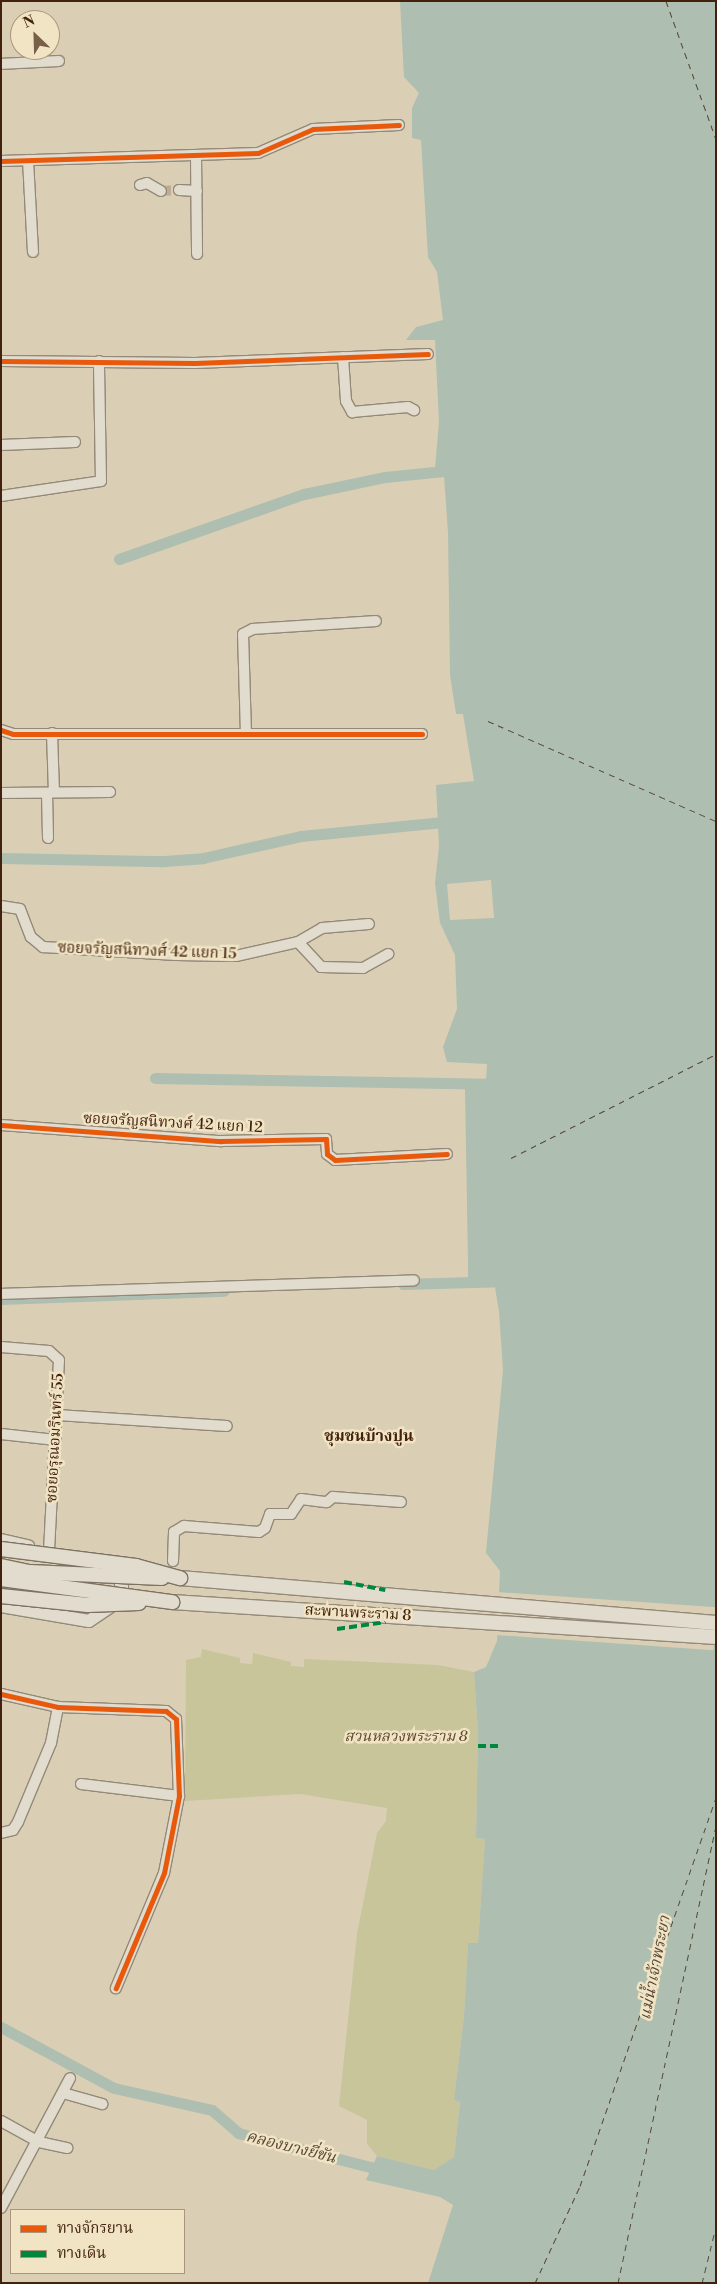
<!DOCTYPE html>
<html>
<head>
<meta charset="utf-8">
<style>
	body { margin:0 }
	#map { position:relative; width:717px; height:2284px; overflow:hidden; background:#dacfb4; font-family:"Libre Bodoni","Noto Serif Thai",serif }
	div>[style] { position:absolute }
	.green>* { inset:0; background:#c8c59a }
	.water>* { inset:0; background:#aebeb1 }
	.pier>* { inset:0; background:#dacfb4; transform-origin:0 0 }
	.canal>* { height:11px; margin:-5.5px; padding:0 5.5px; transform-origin:5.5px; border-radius:5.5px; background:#aebeb1 }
	.ferry>* { height:1px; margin-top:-0.5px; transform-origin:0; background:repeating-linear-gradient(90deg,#584736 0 6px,transparent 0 11px) }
	.minor-tunnel>* { height:10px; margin-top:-5px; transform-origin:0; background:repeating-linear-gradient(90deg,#bcac93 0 10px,transparent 0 15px) }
	.roads { filter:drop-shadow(1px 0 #948978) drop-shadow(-1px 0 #948978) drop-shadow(0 1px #948978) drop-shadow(0 -1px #948978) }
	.minor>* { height:10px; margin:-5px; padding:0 5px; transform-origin:5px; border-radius:5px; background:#e1dcce }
	.tertiary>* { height:12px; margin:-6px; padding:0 6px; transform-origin:6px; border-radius:6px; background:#e1dcce }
	.secondary>* { height:14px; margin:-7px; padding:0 7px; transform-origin:7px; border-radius:7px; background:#e1dcce }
	.bridges { filter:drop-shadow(1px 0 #7d7262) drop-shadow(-1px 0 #7d7262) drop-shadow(0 1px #7d7262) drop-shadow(0 -1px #7d7262) }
	.secondary-bridge>* { height:14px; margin:-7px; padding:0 7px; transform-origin:7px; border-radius:7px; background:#e1dcce }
	.quiet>* { height:4px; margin-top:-2px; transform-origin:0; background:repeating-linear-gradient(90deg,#00873e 0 8px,transparent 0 12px) }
	.cycleway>* { height:5px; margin:-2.5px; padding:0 2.5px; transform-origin:2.5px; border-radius:2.5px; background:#e8590c }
	span { translate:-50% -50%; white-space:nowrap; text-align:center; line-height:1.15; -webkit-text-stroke:5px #f1e4c4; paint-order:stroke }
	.street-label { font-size:15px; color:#42220e }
	.park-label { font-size:15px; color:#60492c; font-style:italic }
	.neighbourhood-label { font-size:16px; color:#42220e; font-weight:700 }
	.water-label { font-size:16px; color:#584736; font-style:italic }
	.frame { position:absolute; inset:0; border:2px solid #42220e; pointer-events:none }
	.legend { position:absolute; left:10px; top:2209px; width:175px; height:65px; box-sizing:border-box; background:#f1e4c4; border:1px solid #ab967b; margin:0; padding:6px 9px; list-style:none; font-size:15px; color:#42220e }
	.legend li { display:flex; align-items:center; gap:10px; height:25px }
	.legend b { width:25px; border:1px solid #ab967b }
	.north { position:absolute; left:10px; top:10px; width:50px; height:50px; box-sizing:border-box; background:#f1e4c4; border:1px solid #ab967b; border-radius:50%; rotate:336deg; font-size:14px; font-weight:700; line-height:20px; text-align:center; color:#42220e }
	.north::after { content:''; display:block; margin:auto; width:18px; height:22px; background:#775f48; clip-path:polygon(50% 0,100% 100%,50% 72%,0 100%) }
</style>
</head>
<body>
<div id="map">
	<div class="green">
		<div style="clip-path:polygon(202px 1649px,240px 1658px,240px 1663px,252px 1664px,253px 1653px,291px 1662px,291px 1666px,304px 1667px,304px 1659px,438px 1665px,474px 1672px,478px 1733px,476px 1838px,485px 1839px,478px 1943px,468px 1943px,464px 2016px,454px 2100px,460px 2101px,454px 2157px,434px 2170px,377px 2156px,367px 2144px,367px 2120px,339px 2106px,357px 1934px,377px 1833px,386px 1821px,387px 1808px,300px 1794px,185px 1801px,186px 1660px,201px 1657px)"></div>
	</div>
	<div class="water">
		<div style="clip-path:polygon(evenodd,400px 1px,716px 1px,716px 2283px,428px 2283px,453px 2205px,440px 2197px,366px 2180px,377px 2156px,434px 2170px,454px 2157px,460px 2102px,454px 2100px,464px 2016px,468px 1943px,478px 1943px,485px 1839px,476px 1838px,478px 1733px,474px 1672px,486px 1667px,497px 1641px,500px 1571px,486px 1553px,503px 1370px,499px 1312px,494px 1281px,468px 1281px,468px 1263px,465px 1088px,486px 1080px,487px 1064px,447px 1062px,443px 1047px,457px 1009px,455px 955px,440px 923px,435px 883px,439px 846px,436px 785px,474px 781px,463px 714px,456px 714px,450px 675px,448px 532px,444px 476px,435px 469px,439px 422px,435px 340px,406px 340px,416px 327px,443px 320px,437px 272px,428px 257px,421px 140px,412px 138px,412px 108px,419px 93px,404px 77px,400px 1px,491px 880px,494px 918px,450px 920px,447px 884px,491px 880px)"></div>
	</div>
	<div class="pier">
		<div style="left:497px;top:1592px;width:220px;height:43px;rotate:4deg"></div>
	</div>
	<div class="canal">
		<div style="left:119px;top:559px;width:196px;rotate:-19.4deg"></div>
		<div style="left:304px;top:494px;width:83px;rotate:-11.9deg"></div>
		<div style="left:385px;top:477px;width:69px;rotate:-5.8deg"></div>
		<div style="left:1px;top:858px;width:163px;rotate:1.1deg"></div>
		<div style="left:164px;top:861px;width:39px;rotate:-4deg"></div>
		<div style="left:203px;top:858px;width:100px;rotate:-12.7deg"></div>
		<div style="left:301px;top:836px;width:153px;rotate:-5.6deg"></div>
		<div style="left:155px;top:1078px;width:335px;rotate:1deg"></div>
		<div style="left:403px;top:1284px;width:106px;rotate:-1.6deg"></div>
		<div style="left:1px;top:1299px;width:223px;rotate:-2.1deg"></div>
		<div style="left:1px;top:2027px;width:128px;rotate:28.4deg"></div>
		<div style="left:114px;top:2088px;width:100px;rotate:12.7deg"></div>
		<div style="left:212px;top:2110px;width:35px;rotate:41deg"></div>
		<div style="left:238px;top:2133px;width:153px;rotate:14.4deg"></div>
	</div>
	<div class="ferry">
		<div style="left:666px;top:1px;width:147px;rotate:70.1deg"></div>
		<div style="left:488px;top:721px;width:249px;rotate:23.7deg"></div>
		<div style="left:511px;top:1158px;width:230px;rotate:-26.9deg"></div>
		<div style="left:535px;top:2283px;width:107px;rotate:-65.1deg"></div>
		<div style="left:580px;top:2186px;width:412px;rotate:-70.7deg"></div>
		<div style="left:618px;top:2283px;width:466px;rotate:-77.9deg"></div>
		<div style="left:702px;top:2283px;width:58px;rotate:-76deg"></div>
	</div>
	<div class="minor-tunnel">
		<div style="left:161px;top:191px;width:18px;rotate:-3deg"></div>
	</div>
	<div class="roads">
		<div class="minor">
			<div style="left:1px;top:64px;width:58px;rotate:-3deg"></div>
			<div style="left:196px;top:155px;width:99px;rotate:89.4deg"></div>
			<div style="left:28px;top:160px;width:92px;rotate:86.9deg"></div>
			<div style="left:1px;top:161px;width:257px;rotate:-1.8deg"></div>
			<div style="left:258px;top:153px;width:60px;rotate:-23.6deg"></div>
			<div style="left:313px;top:129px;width:86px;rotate:-2.7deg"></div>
			<div style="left:140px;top:185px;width:7px;rotate:-16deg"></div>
			<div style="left:147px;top:183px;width:16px;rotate:30deg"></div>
			<div style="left:179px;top:190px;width:18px;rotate:3deg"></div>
			<div style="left:343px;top:357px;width:44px;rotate:86.1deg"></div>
			<div style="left:346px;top:401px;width:13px;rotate:61deg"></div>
			<div style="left:352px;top:412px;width:56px;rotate:-5.1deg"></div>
			<div style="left:408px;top:407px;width:7px;rotate:27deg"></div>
			<div style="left:1px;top:361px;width:194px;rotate:0.6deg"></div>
			<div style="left:195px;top:363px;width:233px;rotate:-2.2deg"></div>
			<div style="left:1px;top:445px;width:74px;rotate:-2.3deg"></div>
			<div style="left:1px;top:496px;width:101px;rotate:-8.5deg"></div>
			<div style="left:101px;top:481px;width:120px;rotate:-91deg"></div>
			<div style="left:1px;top:730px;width:13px;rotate:18deg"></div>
			<div style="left:13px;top:734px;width:409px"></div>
			<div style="left:52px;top:733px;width:59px;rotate:88.1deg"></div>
			<div style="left:246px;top:734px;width:100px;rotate:-91.7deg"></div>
			<div style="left:243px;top:634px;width:11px;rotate:-27deg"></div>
			<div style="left:253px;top:629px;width:123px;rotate:-3.7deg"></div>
			<div style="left:1px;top:793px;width:109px;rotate:-0.5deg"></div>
			<div style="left:47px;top:793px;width:45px;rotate:88.7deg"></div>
			<div style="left:1px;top:906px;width:19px;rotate:9deg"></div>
			<div style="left:20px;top:909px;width:30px;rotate:69deg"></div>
			<div style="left:31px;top:937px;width:16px;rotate:40deg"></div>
			<div style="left:43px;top:947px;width:133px;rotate:3.4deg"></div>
			<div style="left:176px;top:955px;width:60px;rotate:1deg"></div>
			<div style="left:236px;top:956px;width:64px;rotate:-12.7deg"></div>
			<div style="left:298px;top:942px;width:28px;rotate:-30deg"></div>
			<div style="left:322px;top:928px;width:47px;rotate:-4.9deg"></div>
			<div style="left:298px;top:942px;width:34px;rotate:47deg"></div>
			<div style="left:321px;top:967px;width:42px;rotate:1.4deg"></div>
			<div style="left:363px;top:968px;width:29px;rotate:-29deg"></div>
			<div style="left:1px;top:1125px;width:221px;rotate:4.2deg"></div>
			<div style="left:221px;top:1141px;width:105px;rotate:-1.1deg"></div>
			<div style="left:326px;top:1139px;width:15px;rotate:86deg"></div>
			<div style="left:327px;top:1154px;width:10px;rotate:37deg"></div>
			<div style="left:335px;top:1160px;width:112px;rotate:-3.1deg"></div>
			<div style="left:1px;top:1294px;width:413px;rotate:-1.9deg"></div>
			<div style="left:1px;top:1347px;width:48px;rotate:4.8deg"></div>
			<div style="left:49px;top:1351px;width:13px;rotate:42deg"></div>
			<div style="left:59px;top:1360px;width:188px;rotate:93deg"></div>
			<div style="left:57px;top:1415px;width:170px;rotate:3.7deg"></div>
			<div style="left:1px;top:1434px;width:55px;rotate:6.2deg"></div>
			<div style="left:173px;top:1561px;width:29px;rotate:-88deg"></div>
			<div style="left:174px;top:1532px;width:12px;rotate:-31deg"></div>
			<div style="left:184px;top:1526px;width:75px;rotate:4.6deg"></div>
			<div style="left:259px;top:1532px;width:7px;rotate:-34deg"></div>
			<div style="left:265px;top:1528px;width:15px;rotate:-70deg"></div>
			<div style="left:270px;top:1514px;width:21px"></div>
			<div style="left:291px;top:1514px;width:18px;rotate:-56deg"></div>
			<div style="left:301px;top:1499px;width:26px;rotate:7deg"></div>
			<div style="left:327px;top:1502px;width:8px;rotate:-40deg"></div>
			<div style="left:333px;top:1497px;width:68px;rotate:4.2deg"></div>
			<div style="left:1px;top:1694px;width:58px;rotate:12.8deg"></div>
			<div style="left:58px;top:1707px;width:108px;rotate:2.1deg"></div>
			<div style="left:166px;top:1711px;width:13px;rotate:39deg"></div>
			<div style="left:176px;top:1719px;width:77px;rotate:87.8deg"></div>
			<div style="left:179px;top:1796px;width:78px;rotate:101deg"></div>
			<div style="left:164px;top:1873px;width:125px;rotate:112.7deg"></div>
			<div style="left:81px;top:1784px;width:99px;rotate:7deg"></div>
			<div style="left:1px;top:1833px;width:12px;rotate:-14deg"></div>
			<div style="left:13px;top:1830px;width:9px;rotate:-58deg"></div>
			<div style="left:18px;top:1822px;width:86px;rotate:-67.3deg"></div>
			<div style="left:51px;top:1743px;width:37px;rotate:-79deg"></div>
			<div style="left:63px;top:2093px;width:41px;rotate:15.8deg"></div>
			<div style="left:1px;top:2121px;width:43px;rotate:28.9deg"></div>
			<div style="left:39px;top:2142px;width:29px;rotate:12deg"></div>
			<div style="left:1px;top:2208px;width:147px;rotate:-62deg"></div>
		</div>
		<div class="tertiary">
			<div style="left:1px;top:1540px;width:28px;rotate:13deg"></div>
			<div style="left:1px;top:1606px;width:89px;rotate:9.7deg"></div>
			<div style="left:89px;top:1621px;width:37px;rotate:-34deg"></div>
			<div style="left:120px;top:1600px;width:13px;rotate:-81deg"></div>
			<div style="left:122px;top:1587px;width:20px;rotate:-108deg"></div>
		</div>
		<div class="secondary">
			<div style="left:180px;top:1578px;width:538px;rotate:4.8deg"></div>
			<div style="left:172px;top:1602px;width:545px;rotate:3.68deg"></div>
		</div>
	</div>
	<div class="bridges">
		<div class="secondary-bridge">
			<div style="left:1px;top:1549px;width:136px;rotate:7.2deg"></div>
			<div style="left:136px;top:1566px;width:46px;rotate:15.3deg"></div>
			<div style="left:1px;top:1566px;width:30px;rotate:12deg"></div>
			<div style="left:30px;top:1572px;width:132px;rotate:2.6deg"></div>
			<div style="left:1px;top:1579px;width:173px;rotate:7.7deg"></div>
			<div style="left:1px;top:1596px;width:87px;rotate:5.9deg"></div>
			<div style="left:88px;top:1605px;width:51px;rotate:-2.2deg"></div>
		</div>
	</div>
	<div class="quiet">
		<div style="left:344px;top:1582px;width:42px;rotate:11deg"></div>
		<div style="left:337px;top:1629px;width:49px;rotate:-8.3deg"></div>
		<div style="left:478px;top:1746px;width:20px"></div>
	</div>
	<div class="cycleway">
		<div style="left:1px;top:161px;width:257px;rotate:-1.8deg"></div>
		<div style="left:258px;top:153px;width:60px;rotate:-23.6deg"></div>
		<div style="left:313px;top:129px;width:86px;rotate:-2.7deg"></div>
		<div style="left:1px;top:361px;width:194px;rotate:0.6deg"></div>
		<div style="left:195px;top:363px;width:233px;rotate:-2.2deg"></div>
		<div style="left:1px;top:730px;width:13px;rotate:18deg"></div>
		<div style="left:13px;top:734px;width:409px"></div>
		<div style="left:1px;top:1125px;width:221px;rotate:4.2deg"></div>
		<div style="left:221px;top:1141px;width:105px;rotate:-1.1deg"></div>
		<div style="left:326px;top:1139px;width:15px;rotate:86deg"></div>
		<div style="left:327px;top:1154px;width:10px;rotate:37deg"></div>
		<div style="left:335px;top:1160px;width:112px;rotate:-3.1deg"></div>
		<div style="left:1px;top:1694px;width:58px;rotate:12.8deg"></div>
		<div style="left:58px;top:1707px;width:108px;rotate:2.1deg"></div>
		<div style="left:166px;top:1711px;width:13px;rotate:39deg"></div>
		<div style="left:176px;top:1719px;width:77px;rotate:87.8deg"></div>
		<div style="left:179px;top:1796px;width:78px;rotate:101deg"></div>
		<div style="left:164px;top:1873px;width:125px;rotate:112.7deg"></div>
	</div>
	<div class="street-label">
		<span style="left:147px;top:951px;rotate:2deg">ซอยจรัญสนิทวงศ์ 42 แยก 15</span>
		<span style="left:173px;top:1123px;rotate:3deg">ซอยจรัญสนิทวงศ์ 42 แยก 12</span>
		<span style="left:55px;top:1438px;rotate:-87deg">ซอยอรุณอมรินทร์ 55</span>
		<span style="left:358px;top:1613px;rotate:3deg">สะพานพระราม 8</span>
	</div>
	<div class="park-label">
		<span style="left:406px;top:1737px">สวนหลวงพระราม 8</span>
	</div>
	<div class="neighbourhood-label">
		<span style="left:369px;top:1436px">ชุมชนบ้างปูน</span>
	</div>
	<div class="water-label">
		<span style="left:655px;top:1968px;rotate:-79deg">แม่น้ำเจ้าพระยา</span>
		<span style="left:291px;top:2147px;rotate:14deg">คลองบางยี่ขัน</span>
	</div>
	<div class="frame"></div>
	<ul class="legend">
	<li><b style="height:6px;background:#e8590c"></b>ทางจักรยาน</li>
	<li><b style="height:6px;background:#00873e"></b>ทางเดิน</li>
	</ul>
	<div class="north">N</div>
</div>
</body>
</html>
